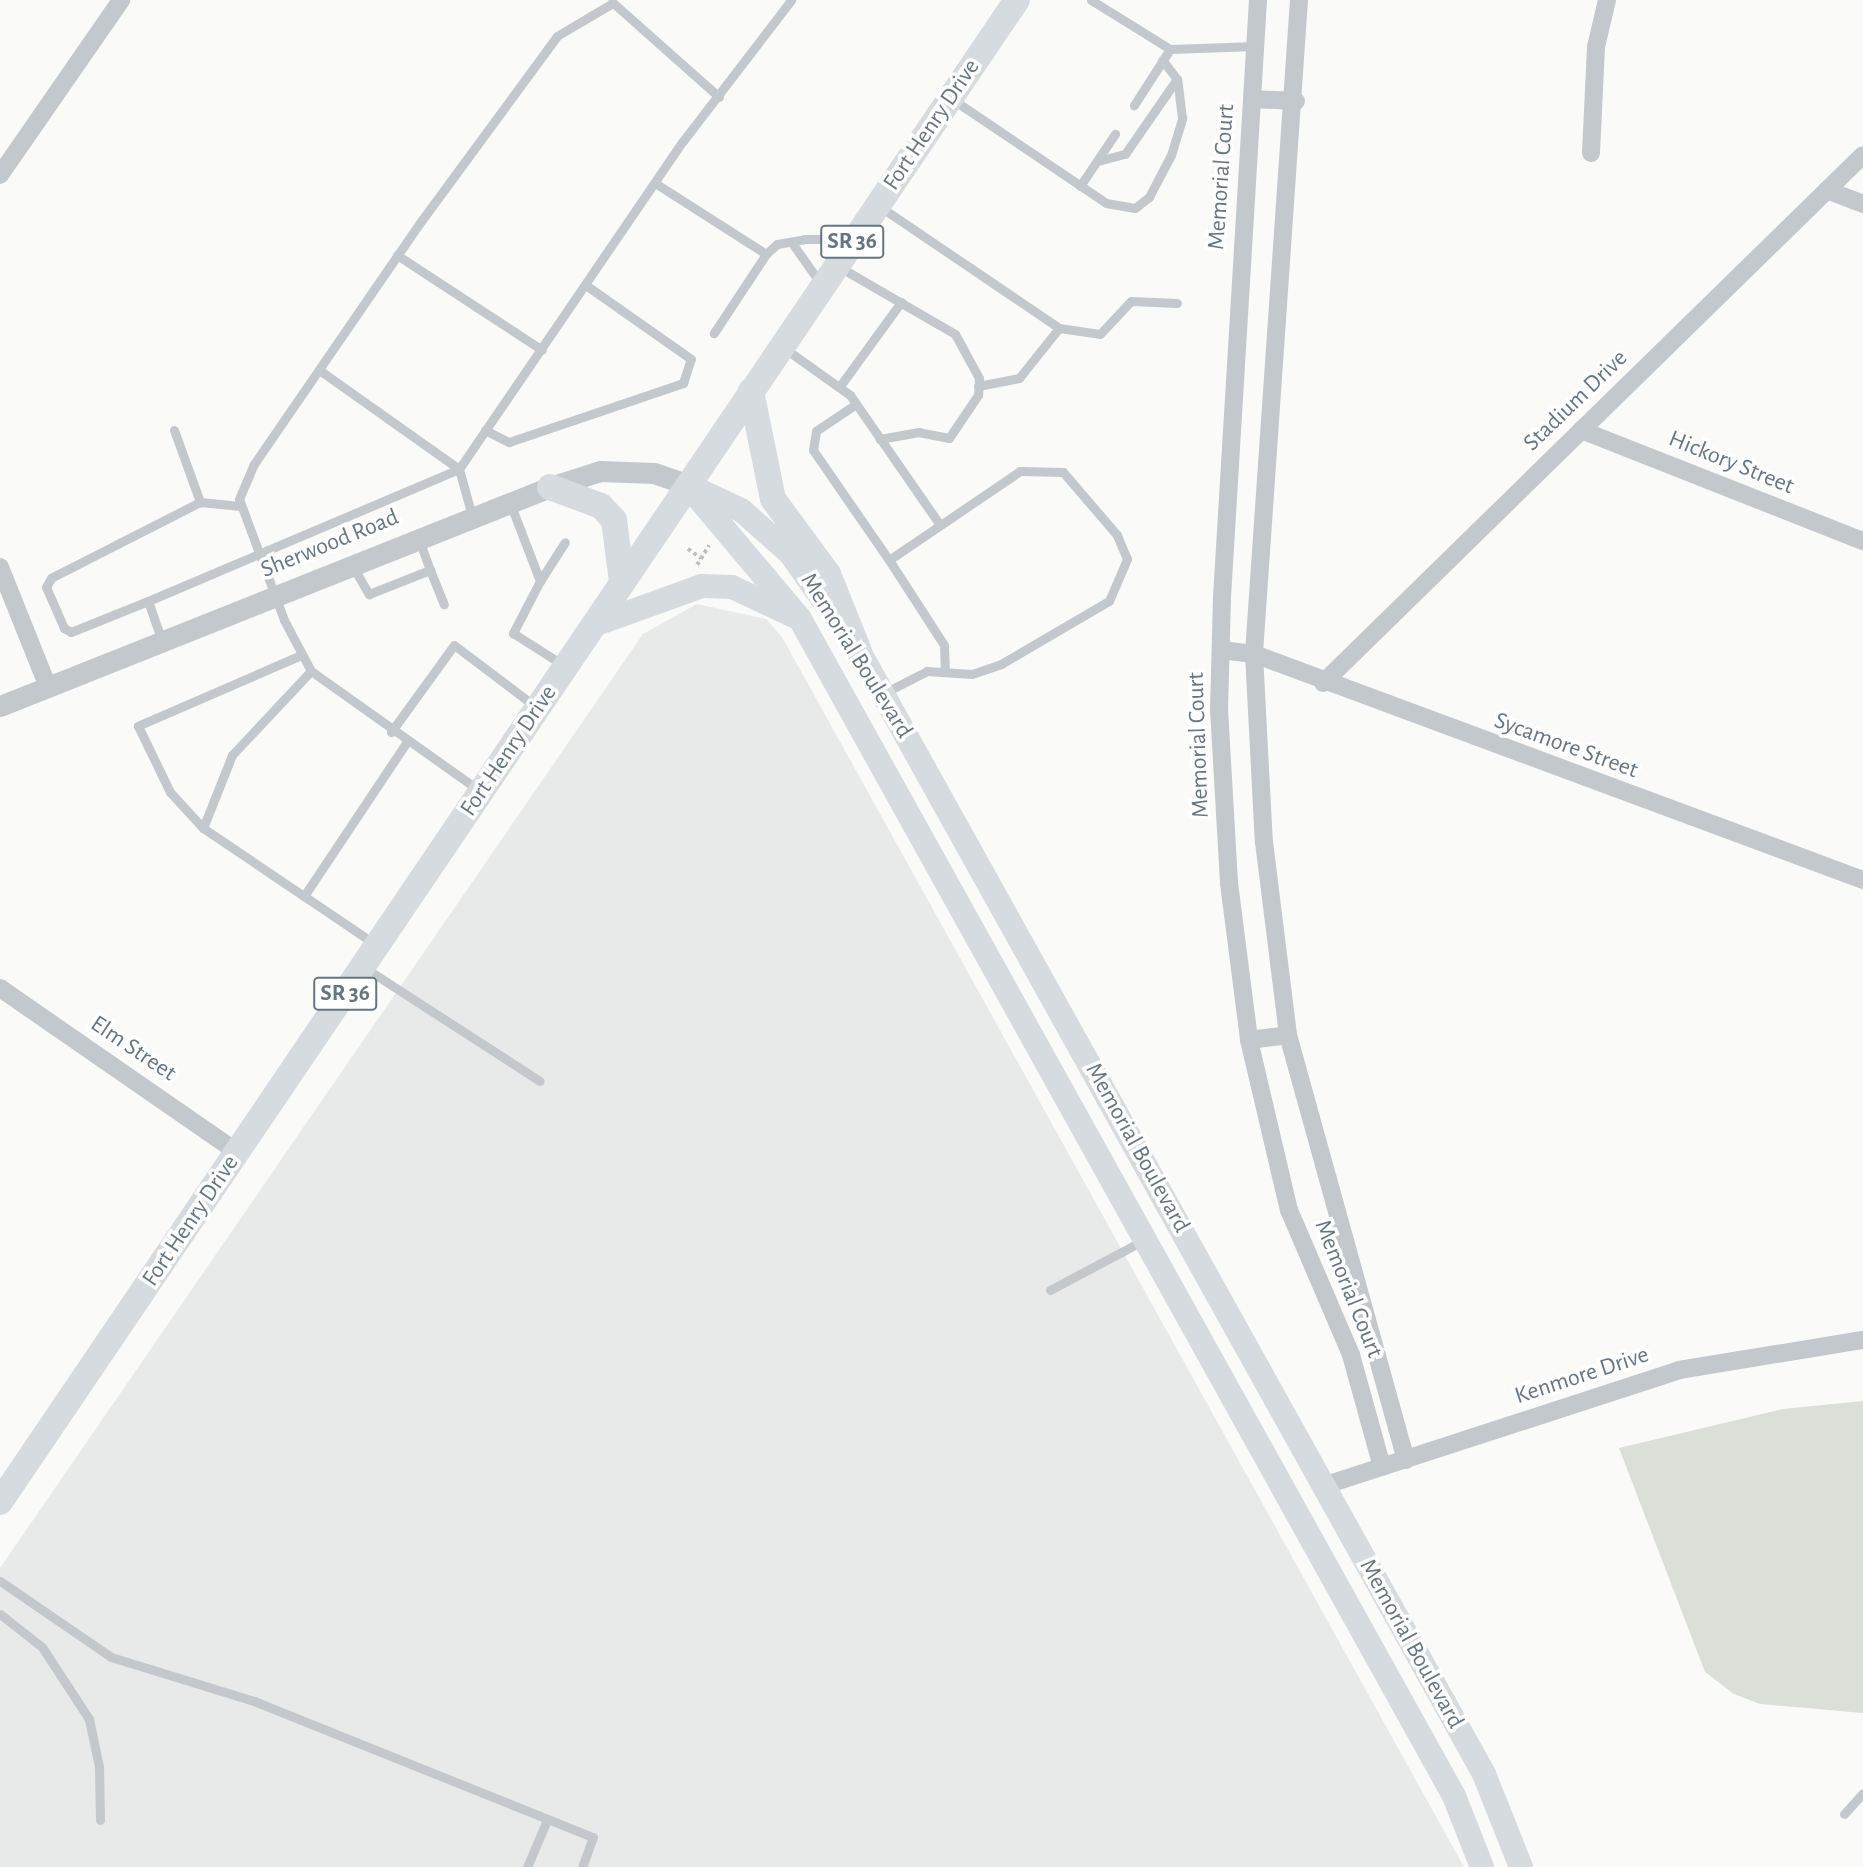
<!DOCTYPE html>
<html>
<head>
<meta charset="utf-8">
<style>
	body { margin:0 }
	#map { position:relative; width:1863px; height:1867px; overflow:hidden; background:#fafaf8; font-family:"Alegreya Sans",sans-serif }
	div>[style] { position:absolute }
	.built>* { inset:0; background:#e8e9e9 }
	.green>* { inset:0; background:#dadfd7 }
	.path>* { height:3.5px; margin-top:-1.75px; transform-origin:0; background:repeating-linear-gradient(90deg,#bbbfc2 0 3.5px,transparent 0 7px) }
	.service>* { height:9px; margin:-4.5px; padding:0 4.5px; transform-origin:4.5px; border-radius:4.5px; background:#c3c8cc }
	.minor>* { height:18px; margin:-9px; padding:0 9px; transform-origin:9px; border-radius:9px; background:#c3c8cc }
	.tertiary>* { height:21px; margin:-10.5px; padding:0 10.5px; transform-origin:10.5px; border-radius:10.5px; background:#c3c8cc }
	.secondary>* { height:24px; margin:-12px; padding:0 12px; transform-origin:12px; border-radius:12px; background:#d6dbdf }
	.primary>* { height:26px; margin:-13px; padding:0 13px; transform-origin:13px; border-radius:13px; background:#d6dbdf }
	span { translate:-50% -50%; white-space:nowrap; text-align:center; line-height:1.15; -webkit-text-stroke:7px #fff; paint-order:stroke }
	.shield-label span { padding:2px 5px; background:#fff; border:2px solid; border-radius:5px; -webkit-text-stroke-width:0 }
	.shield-label { font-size:23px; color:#657683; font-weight:700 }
	.street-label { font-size:24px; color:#657683 }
</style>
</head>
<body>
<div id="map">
	<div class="built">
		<div style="clip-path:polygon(697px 604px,766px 619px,782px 637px,1464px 1867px,0 1867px,0 1568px,643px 634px)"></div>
	</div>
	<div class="green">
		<div style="clip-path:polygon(1863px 1401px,1863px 1713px,1760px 1704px,1734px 1694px,1705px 1672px,1619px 1448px,1783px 1409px)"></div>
	</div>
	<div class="path">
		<div style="left:688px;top:549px;width:16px;rotate:35deg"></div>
		<div style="left:697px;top:565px;width:23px;rotate:-59deg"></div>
	</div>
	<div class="service">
		<div style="left:1091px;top:0;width:93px;rotate:31.8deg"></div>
		<div style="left:1170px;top:49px;width:67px;rotate:122.7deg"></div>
		<div style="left:612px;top:2px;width:143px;rotate:41.6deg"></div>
		<div style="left:1170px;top:49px;width:85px;rotate:-2deg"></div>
		<div style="left:952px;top:99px;width:186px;rotate:34deg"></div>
		<div style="left:1106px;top:203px;width:29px;rotate:10deg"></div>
		<div style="left:1135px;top:208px;width:18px;rotate:-38deg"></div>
		<div style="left:1149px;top:197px;width:47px;rotate:-62.4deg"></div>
		<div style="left:1171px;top:155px;width:39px;rotate:-73deg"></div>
		<div style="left:1182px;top:118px;width:39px;rotate:-97deg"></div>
		<div style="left:1098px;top:161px;width:28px;rotate:-15deg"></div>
		<div style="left:1125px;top:154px;width:91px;rotate:-55.3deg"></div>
		<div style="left:1177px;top:79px;width:24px;rotate:-128deg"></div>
		<div style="left:655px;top:183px;width:132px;rotate:32.6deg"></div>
		<div style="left:766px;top:254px;width:95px;rotate:123.4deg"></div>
		<div style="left:1080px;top:186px;width:63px;rotate:-56.1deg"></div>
		<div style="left:879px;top:206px;width:217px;rotate:34.1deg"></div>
		<div style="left:1059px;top:328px;width:41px;rotate:8.3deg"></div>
		<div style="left:1100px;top:334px;width:45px;rotate:-46.8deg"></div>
		<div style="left:1131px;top:301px;width:46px;rotate:2.5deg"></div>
		<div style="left:792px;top:243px;width:50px;rotate:54.7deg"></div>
		<div style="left:766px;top:254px;width:15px;rotate:-42deg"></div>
		<div style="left:777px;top:244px;width:27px;rotate:-10deg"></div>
		<div style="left:804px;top:239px;width:46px"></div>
		<div style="left:397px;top:255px;width:173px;rotate:33.2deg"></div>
		<div style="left:841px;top:268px;width:132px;rotate:30.1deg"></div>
		<div style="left:955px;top:334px;width:50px;rotate:61.4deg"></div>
		<div style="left:979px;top:378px;width:17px;rotate:93deg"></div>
		<div style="left:978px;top:395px;width:52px;rotate:124deg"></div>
		<div style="left:949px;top:438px;width:31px;rotate:-169deg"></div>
		<div style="left:919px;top:432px;width:40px;rotate:170deg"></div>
		<div style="left:784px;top:348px;width:81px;rotate:35.5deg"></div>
		<div style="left:850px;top:395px;width:158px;rotate:55.3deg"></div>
		<div style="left:840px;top:386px;width:104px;rotate:-54deg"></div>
		<div style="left:978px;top:386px;width:42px;rotate:-11deg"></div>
		<div style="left:1019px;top:378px;width:64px;rotate:-51.3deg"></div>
		<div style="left:856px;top:404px;width:48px;rotate:146deg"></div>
		<div style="left:816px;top:431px;width:19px;rotate:99deg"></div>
		<div style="left:813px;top:450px;width:134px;rotate:55.4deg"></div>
		<div style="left:174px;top:430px;width:77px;rotate:70.1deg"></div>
		<div style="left:200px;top:502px;width:40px;rotate:5.7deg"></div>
		<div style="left:485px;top:430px;width:27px;rotate:27deg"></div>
		<div style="left:509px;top:442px;width:184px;rotate:-18.7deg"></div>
		<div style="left:683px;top:383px;width:25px;rotate:-72deg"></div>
		<div style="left:691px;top:359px;width:127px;rotate:-144.9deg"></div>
		<div style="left:200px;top:502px;width:167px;rotate:153deg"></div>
		<div style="left:51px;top:578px;width:10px;rotate:119deg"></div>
		<div style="left:46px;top:587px;width:45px;rotate:66.3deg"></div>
		<div style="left:64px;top:628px;width:8px;rotate:30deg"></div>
		<div style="left:71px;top:632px;width:83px;rotate:-21.9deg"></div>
		<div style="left:148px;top:601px;width:338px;rotate:-23deg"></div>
		<div style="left:459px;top:469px;width:171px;rotate:-144.7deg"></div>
		<div style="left:510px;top:503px;width:84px;rotate:69deg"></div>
		<div style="left:540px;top:581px;width:59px;rotate:117.4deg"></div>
		<div style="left:513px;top:633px;width:59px;rotate:32.6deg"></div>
		<div style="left:472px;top:516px;width:49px;rotate:-105.5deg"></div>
		<div style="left:459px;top:469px;width:397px;rotate:-55.7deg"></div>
		<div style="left:683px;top:141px;width:178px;rotate:-52.5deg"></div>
		<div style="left:352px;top:565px;width:34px;rotate:60deg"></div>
		<div style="left:369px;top:594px;width:66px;rotate:-21.5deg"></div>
		<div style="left:430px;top:570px;width:32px;rotate:-110deg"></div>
		<div style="left:430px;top:570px;width:37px;rotate:68deg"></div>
		<div style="left:540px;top:581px;width:46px;rotate:-57.3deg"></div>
		<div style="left:148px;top:601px;width:42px;rotate:70.7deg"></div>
		<div style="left:301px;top:655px;width:178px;rotate:156.5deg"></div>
		<div style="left:138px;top:726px;width:73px;rotate:64.1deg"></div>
		<div style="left:170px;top:792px;width:49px;rotate:47.5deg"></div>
		<div style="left:203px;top:828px;width:122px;rotate:34deg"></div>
		<div style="left:304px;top:896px;width:184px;rotate:-56.3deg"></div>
		<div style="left:884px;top:693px;width:48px;rotate:-27.1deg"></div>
		<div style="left:927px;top:671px;width:45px;rotate:3.8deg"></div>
		<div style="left:972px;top:674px;width:31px;rotate:-19deg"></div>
		<div style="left:1001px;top:664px;width:125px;rotate:-30.3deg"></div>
		<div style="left:1109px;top:601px;width:46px;rotate:-66.8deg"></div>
		<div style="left:1127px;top:559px;width:26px;rotate:-113deg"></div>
		<div style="left:1117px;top:535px;width:83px;rotate:-130.6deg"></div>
		<div style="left:1063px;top:472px;width:43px;rotate:-178.7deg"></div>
		<div style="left:1020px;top:471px;width:158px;rotate:145.8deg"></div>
		<div style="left:889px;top:560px;width:101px;rotate:57.1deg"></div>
		<div style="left:944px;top:645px;width:25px;rotate:88deg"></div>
		<div style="left:391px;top:732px;width:107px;rotate:-54.1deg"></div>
		<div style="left:454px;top:645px;width:103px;rotate:37.1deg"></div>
		<div style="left:480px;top:791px;width:207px;rotate:-144.6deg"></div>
		<div style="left:311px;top:671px;width:58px;rotate:-117.9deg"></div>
		<div style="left:284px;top:620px;width:129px;rotate:-110.4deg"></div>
		<div style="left:239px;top:499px;width:38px;rotate:-67deg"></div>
		<div style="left:254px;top:464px;width:291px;rotate:-55.5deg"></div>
		<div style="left:419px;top:224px;width:233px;rotate:-53.7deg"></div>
		<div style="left:557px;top:36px;width:63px;rotate:-30.7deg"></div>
		<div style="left:203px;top:828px;width:79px;rotate:-68.3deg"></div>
		<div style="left:232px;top:755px;width:115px;rotate:-46.8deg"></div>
		<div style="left:304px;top:896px;width:86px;rotate:34.1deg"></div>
		<div style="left:365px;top:968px;width:208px;rotate:32.9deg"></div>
		<div style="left:1050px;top:1290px;width:104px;rotate:-28deg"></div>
		<div style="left:0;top:1581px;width:135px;rotate:34.4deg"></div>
		<div style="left:111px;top:1657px;width:150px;rotate:17.1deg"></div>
		<div style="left:254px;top:1701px;width:365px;rotate:21.9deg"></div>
		<div style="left:593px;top:1837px;width:32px;rotate:110deg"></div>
		<div style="left:0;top:1614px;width:53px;rotate:38.2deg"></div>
		<div style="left:42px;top:1647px;width:86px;rotate:56.9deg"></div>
		<div style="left:89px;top:1719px;width:49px;rotate:78.2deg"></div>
		<div style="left:99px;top:1767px;width:53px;rotate:88.9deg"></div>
		<div style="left:1844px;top:1814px;width:28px;rotate:-48deg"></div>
		<div style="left:527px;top:1867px;width:51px;rotate:-66.9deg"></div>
	</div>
	<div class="minor">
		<div style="left:1258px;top:0;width:598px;rotate:93.45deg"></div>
		<div style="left:1222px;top:597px;width:112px;rotate:91.5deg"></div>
		<div style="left:1219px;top:709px;width:174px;rotate:86.7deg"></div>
		<div style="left:1229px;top:883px;width:158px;rotate:82.7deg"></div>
		<div style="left:1249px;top:1040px;width:175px;rotate:76.8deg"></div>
		<div style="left:1289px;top:1210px;width:158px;rotate:66.8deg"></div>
		<div style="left:1351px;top:1355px;width:116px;rotate:74.5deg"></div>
		<div style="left:1299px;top:0;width:656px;rotate:93.94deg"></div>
		<div style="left:1254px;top:654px;width:188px;rotate:87deg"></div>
		<div style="left:1264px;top:842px;width:194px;rotate:82.9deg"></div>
		<div style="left:1288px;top:1035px;width:441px;rotate:74.5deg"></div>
		<div style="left:1252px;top:99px;width:44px;rotate:2.6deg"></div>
		<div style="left:1591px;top:153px;width:106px;rotate:-87.3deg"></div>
		<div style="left:1596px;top:47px;width:48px;rotate:-76.8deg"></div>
		<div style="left:0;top:175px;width:213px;rotate:-55.3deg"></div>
		<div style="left:1827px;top:190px;width:39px;rotate:21deg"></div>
		<div style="left:1581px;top:430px;width:303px;rotate:21.5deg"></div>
		<div style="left:0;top:567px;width:129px;rotate:68.2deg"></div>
		<div style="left:1221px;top:650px;width:33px;rotate:7deg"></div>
		<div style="left:1254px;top:654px;width:650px;rotate:20.36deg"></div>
		<div style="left:1323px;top:683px;width:755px;rotate:-44.36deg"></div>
		<div style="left:0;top:988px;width:288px;rotate:34.7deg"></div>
		<div style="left:1249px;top:1040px;width:39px;rotate:-7deg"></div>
		<div style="left:1323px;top:1486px;width:374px;rotate:-18deg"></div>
		<div style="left:1679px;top:1370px;width:186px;rotate:-9.3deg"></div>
	</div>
	<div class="tertiary">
		<div style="left:0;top:706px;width:592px;rotate:-21.71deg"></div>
		<div style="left:550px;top:487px;width:52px;rotate:-17.7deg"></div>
		<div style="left:600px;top:471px;width:54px;rotate:2.1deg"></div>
		<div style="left:654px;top:473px;width:36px;rotate:19deg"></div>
	</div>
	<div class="secondary">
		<div style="left:688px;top:485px;width:59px;rotate:25.3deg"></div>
		<div style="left:741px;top:510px;width:65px;rotate:41.3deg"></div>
		<div style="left:790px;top:553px;width:120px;rotate:54.9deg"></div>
		<div style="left:859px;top:651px;width:1285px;rotate:60.9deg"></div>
		<div style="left:1484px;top:1774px;width:100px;rotate:68.3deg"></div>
		<div style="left:689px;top:487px;width:172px;rotate:49.9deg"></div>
		<div style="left:800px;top:619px;width:1346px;rotate:60.94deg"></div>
		<div style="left:1454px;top:1796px;width:76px;rotate:68.5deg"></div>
		<div style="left:594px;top:625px;width:115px;rotate:-19.9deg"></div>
		<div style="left:702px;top:586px;width:30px;rotate:2deg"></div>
		<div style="left:732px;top:587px;width:71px;rotate:25.1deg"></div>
	</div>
	<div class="primary">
		<div style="left:751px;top:391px;width:110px;rotate:78.5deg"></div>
		<div style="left:773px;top:499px;width:93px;rotate:53.7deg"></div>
		<div style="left:828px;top:574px;width:83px;rotate:68.1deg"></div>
		<div style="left:550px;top:487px;width:54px;rotate:20.4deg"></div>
		<div style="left:601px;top:506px;width:19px;rotate:47deg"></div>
		<div style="left:614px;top:520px;width:63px;rotate:82.6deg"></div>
		<div style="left:0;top:1502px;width:1814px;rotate:-55.9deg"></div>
	</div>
	<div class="shield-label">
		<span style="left:852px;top:242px">SR 36</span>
		<span style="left:345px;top:994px">SR 36</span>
	</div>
	<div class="street-label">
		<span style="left:932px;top:125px;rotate:-56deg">Fort Henry Drive</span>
		<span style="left:1222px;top:177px;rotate:-86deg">Memorial Court</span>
		<span style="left:1576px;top:401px;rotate:-44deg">Stadium Drive</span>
		<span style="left:1731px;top:463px;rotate:22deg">Hickory Street</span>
		<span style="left:330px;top:544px;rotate:-22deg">Sherwood Road</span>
		<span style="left:856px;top:656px;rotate:58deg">Memorial Boulevard</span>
		<span style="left:1199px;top:745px;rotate:-92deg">Memorial Court</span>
		<span style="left:1566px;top:746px;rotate:20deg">Sycamore Street</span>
		<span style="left:509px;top:751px;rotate:-56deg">Fort Henry Drive</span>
		<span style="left:133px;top:1049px;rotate:34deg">Elm Street</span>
		<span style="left:1137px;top:1148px;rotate:61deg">Memorial Boulevard</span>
		<span style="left:191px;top:1221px;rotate:-56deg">Fort Henry Drive</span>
		<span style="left:1348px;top:1289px;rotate:68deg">Memorial Court</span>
		<span style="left:1582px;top:1376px;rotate:-18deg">Kenmore Drive</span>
		<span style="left:1411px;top:1644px;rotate:61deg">Memorial Boulevard</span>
	</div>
</div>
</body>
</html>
